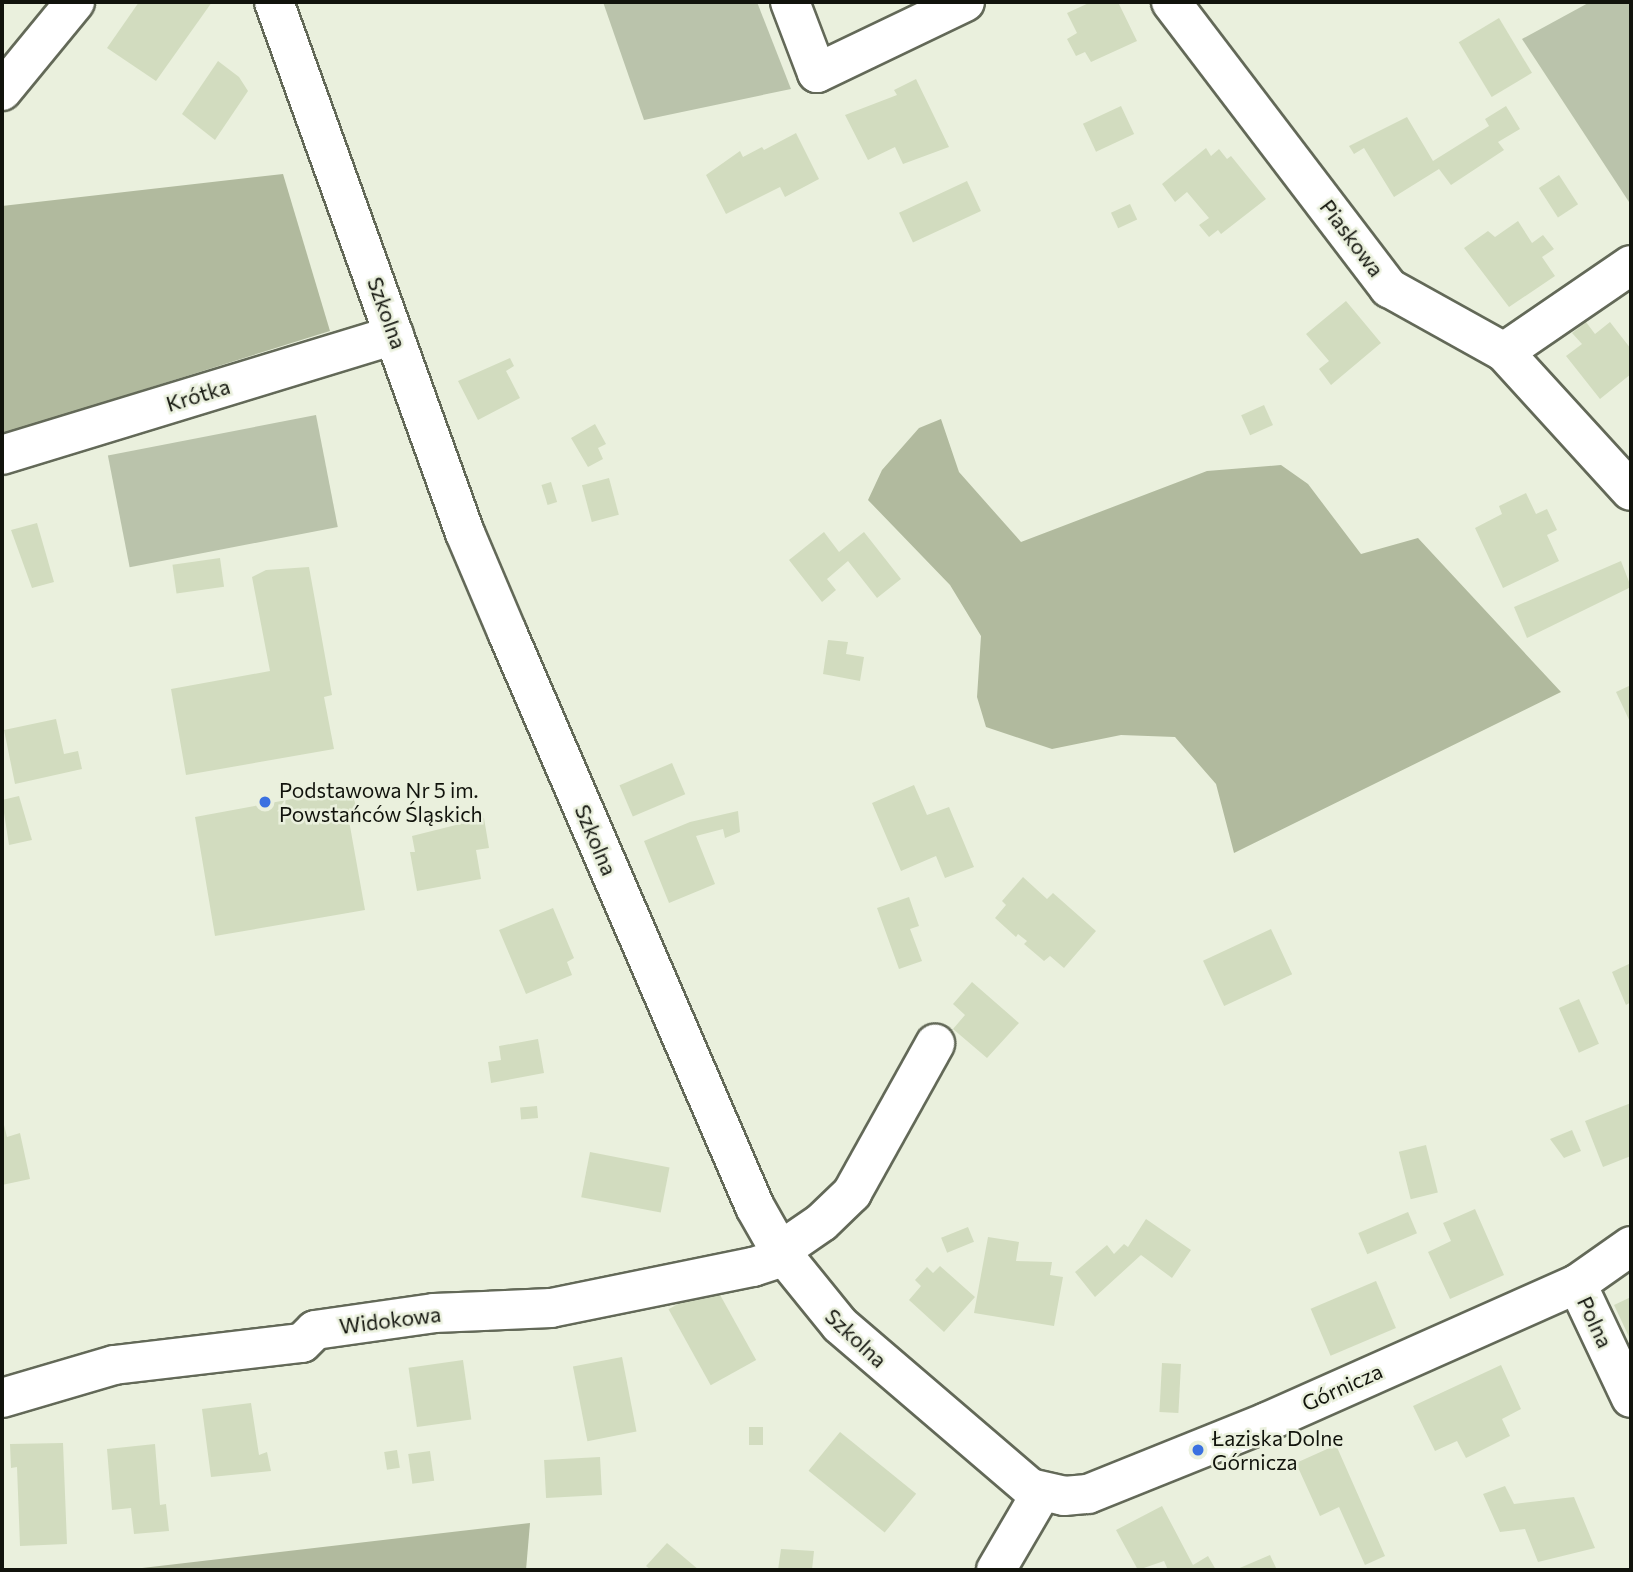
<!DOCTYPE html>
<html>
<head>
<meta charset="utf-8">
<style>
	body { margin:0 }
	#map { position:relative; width:1633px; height:1572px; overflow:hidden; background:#eaf0dd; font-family:Commissioner,sans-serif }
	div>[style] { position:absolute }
	.green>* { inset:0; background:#bac3ab; transform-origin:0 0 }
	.forest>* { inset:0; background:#b1ba9e }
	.building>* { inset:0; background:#d2dcbf; transform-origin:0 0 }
	.roads { filter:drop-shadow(2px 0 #636958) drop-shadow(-2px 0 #636958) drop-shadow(0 2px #636958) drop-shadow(0 -2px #636958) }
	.minor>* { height:38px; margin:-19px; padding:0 19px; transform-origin:19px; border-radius:19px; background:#fff }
	.dots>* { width:19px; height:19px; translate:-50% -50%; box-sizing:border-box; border:4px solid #eaf0dd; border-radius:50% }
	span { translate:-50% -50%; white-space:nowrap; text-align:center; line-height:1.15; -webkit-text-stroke:5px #eaf0dd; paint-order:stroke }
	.street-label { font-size:21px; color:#11130c }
	.poi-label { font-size:21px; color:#11130c }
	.left { translate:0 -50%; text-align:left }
	.frame { position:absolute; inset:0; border:4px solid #11130c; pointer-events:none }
</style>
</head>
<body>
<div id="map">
	<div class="green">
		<div style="clip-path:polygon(603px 2px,757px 2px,791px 89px,644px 120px)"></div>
		<div style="clip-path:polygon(1590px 2px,1631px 2px,1631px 205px,1522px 39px)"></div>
		<div style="left:316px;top:415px;width:114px;height:212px;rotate:79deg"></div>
	</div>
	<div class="forest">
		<div style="clip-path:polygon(283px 174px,330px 331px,2px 434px,2px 206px)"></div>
		<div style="clip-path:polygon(941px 419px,959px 472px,1021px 542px,1207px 471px,1281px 465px,1308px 484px,1361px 554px,1418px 538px,1561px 692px,1234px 853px,1216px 784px,1175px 737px,1121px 735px,1052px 749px,986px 727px,977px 697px,981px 636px,950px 585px,868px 500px,882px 470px,919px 428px)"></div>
		<div style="clip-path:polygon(530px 1523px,526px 1570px,125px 1570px)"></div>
	</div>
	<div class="building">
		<div style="clip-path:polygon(139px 2px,212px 2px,156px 81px,107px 48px)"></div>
		<div style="clip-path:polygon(1091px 2px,1118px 2px,1137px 41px,1091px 62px,1085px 52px,1076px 56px,1067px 39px,1077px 33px,1067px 13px)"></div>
		<div style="left:1499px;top:18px;width:64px;height:47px;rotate:59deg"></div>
		<div style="clip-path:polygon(218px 61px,239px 77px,248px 91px,215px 140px,182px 114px)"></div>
		<div style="clip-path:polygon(916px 79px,949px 147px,903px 164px,895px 147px,868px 160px,845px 115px,897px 95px,894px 90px)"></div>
		<div style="left:1121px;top:106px;width:31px;height:42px;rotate:65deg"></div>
		<div style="clip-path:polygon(1506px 106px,1520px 129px,1498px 142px,1504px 150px,1451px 185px,1439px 169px,1394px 197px,1364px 148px,1354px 154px,1349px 146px,1407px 117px,1433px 161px,1489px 126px,1485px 119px)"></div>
		<div style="clip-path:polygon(796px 133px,819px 179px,785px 197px,780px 187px,726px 214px,706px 175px,740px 151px,743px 157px,762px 147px,764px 150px)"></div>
		<div style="clip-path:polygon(1206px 148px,1211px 156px,1219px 149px,1227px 159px,1231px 156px,1266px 199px,1221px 234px,1218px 230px,1209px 237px,1199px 225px,1209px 218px,1187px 192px,1175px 202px,1162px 184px)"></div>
		<div style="left:1559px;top:175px;width:35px;height:24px;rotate:57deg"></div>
		<div style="left:967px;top:181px;width:33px;height:75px;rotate:65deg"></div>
		<div style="left:1130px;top:204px;width:17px;height:21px;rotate:65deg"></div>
		<div style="clip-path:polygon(1518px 221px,1532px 243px,1543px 235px,1554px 249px,1542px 257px,1555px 276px,1509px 307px,1464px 248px,1488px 231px,1495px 237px)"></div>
		<div style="clip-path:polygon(1346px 301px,1381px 343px,1331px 385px,1319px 369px,1329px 361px,1306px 334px)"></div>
		<div style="clip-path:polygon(1586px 322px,1595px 334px,1610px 322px,1631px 349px,1631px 374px,1600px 399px,1566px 356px,1582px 344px,1572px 333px)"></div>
		<div style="clip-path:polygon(510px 358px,514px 366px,506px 371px,520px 398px,478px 420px,458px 381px)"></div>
		<div style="left:1264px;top:405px;width:22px;height:25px;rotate:66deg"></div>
		<div style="clip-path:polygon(595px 424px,606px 444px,598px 448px,603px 459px,588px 467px,571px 438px)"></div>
		<div style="left:609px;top:478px;width:38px;height:28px;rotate:75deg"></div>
		<div style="left:551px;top:482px;width:21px;height:10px;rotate:73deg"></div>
		<div style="clip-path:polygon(1526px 493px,1536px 514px,1547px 509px,1557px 530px,1547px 535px,1559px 561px,1503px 588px,1475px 528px,1502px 514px,1499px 506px)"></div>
		<div style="clip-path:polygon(37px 523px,54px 582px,32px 588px,11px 530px)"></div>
		<div style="clip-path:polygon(824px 532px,839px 552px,864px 532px,901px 579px,877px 598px,848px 561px,827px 579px,836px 590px,822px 602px,789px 560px)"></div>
		<div style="left:220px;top:558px;width:29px;height:48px;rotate:82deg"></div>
		<div style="clip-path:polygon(1621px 561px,1631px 587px,1527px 638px,1514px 607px)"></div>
		<div style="clip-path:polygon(309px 567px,332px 695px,324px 697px,334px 749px,186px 775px,171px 689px,270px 671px,252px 577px,266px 570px)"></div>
		<div style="clip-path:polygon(828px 640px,848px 642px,846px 654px,864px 657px,860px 681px,823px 674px)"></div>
		<div style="clip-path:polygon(1631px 685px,1631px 724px,1616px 692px)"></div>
		<div style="clip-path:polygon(56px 719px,64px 754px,78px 751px,82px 769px,15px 784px,4px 730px)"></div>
		<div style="left:672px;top:763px;width:34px;height:57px;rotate:67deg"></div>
		<div style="clip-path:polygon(914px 785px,927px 815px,949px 807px,974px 867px,945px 878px,936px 856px,901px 871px,872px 803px)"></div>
		<div style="clip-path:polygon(352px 788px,357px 813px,348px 815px,365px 910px,215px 936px,195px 817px)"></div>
		<div style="clip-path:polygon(19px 796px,32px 840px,9px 845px,2px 800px)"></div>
		<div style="clip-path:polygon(738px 811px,740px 832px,725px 838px,723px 829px,696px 836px,715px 884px,669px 903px,644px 841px,690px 822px)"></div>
		<div style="clip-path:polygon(484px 818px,489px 848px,476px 850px,481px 879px,417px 891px,410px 852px,415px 852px,412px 836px)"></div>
		<div style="clip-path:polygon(1023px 877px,1047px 899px,1053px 893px,1096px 931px,1064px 968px,1050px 956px,1044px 961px,1024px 944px,1027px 941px,1018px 934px,1016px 937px,995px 918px,1006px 905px,1002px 901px)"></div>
		<div style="clip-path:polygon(909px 897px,919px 926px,910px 929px,922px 961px,899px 969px,877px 908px)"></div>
		<div style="clip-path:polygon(553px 908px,574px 958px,567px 962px,572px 975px,526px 994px,499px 930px)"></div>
		<div style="left:1271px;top:929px;width:50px;height:75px;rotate:65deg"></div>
		<div style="clip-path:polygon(1631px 963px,1631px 1002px,1626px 1005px,1612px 972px)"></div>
		<div style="clip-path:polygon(972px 982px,1019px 1023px,987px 1058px,953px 1029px,965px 1015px,953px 1004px)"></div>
		<div style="left:1579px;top:999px;width:49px;height:22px;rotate:66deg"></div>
		<div style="clip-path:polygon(538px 1039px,544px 1073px,491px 1083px,488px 1062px,501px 1060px,499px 1046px)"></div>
		<div style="clip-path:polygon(1631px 1103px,1631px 1156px,1603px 1167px,1585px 1121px)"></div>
		<div style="left:537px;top:1106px;width:12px;height:17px;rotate:85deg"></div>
		<div style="clip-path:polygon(2px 1117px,7px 1137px,20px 1133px,30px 1179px,2px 1185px)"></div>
		<div style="clip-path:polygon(1572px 1130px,1581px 1151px,1564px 1158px,1550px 1139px)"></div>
		<div style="left:1426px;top:1145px;width:49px;height:28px;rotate:76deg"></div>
		<div style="left:590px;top:1152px;width:81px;height:46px;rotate:11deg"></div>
		<div style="clip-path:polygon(1475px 1209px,1504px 1275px,1450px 1299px,1428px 1252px,1451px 1241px,1443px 1223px)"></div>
		<div style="left:1408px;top:1212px;width:23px;height:54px;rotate:67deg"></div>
		<div style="clip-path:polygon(1146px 1219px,1191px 1250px,1172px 1278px,1141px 1255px,1095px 1297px,1075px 1272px,1107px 1245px,1114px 1254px,1124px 1244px,1128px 1247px)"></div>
		<div style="left:968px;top:1227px;width:16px;height:29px;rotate:68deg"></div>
		<div style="clip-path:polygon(988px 1237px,1019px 1242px,1016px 1261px,1052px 1262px,1050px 1275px,1063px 1277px,1054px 1326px,974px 1313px)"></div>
		<div style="clip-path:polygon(940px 1266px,975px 1297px,944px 1332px,909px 1300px,921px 1286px,915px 1280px,927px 1267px,933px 1273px)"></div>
		<div style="left:1376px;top:1281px;width:51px;height:71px;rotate:67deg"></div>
		<div style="left:714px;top:1284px;width:87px;height:52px;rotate:61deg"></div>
		<div style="clip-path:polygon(1631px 1297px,1631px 1341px,1614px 1305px)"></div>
		<div style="left:622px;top:1357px;width:76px;height:50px;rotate:79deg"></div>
		<div style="left:463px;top:1360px;width:60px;height:55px;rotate:82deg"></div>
		<div style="left:1162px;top:1363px;width:19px;height:49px;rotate:3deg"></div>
		<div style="clip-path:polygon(1501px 1365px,1521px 1409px,1502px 1419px,1510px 1436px,1466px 1458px,1457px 1441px,1435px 1451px,1413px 1406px)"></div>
		<div style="clip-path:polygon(251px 1403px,259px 1455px,267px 1452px,271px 1471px,211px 1477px,202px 1409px)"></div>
		<div style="left:749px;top:1427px;width:14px;height:18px"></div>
		<div style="left:840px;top:1432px;width:98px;height:50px;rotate:39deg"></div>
		<div style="clip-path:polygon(63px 1443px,67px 1544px,20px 1546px,17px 1467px,11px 1468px,10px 1444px)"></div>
		<div style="clip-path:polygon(155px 1444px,160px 1505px,166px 1504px,169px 1531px,134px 1534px,131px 1508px,112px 1510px,107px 1449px)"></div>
		<div style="clip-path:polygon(1336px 1445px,1385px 1556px,1365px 1565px,1339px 1507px,1320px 1516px,1296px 1463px)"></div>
		<div style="left:397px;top:1450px;width:18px;height:13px;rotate:81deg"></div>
		<div style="left:430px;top:1451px;width:30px;height:22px;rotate:82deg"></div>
		<div style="left:600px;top:1457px;width:38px;height:56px;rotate:87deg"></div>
		<div style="clip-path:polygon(1505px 1486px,1514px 1504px,1574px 1497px,1595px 1548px,1538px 1562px,1525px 1529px,1500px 1532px,1483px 1494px)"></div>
		<div style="clip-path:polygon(1162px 1506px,1193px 1565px,1208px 1556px,1216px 1570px,1168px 1570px,1164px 1561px,1138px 1570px,1116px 1530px)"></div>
		<div style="clip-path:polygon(667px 1543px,699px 1570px,651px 1570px,646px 1566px)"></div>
		<div style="clip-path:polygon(781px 1549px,814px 1551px,812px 1570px,778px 1570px)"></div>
		<div style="clip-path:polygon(1270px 1555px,1277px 1570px,1235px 1570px)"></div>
	</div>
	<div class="roads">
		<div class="minor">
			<div style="left:274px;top:2px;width:564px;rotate:70.22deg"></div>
			<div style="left:465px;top:533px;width:108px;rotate:67deg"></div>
			<div style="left:507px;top:632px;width:626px;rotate:66.67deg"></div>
			<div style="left:755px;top:1207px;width:51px;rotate:60.4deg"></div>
			<div style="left:780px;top:1251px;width:95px;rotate:51deg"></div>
			<div style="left:840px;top:1325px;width:250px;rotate:40.6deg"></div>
			<div style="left:1030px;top:1488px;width:35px;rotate:13deg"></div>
			<div style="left:1064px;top:1496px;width:24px;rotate:-5deg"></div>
			<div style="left:1088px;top:1494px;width:193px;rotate:-21.9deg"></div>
			<div style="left:1267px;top:1422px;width:339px;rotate:-24deg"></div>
			<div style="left:1577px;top:1284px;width:66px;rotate:-35.1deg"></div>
			<div style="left:790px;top:2px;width:76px;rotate:69.2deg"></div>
			<div style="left:817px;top:73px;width:164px;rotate:-25.6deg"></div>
			<div style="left:1171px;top:2px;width:360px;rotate:52.7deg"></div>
			<div style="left:1389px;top:288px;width:132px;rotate:29.1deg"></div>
			<div style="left:1504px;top:352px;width:188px;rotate:47.6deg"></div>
			<div style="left:2px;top:91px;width:115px;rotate:-50.6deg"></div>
			<div style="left:1504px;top:352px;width:154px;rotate:-34.4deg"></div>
			<div style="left:2px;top:455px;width:410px;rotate:-17deg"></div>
			<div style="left:780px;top:1251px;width:51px;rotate:-34.6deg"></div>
			<div style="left:822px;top:1222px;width:42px;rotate:-44deg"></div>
			<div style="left:852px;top:1193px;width:171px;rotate:-60.9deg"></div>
			<div style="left:1577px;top:1284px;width:126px;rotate:64.7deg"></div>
			<div style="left:2px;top:1398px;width:117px;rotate:-16.4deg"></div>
			<div style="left:114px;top:1365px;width:189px;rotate:-6.7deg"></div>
			<div style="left:302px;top:1343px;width:18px;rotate:-45deg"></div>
			<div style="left:315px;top:1330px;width:120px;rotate:-8.1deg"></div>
			<div style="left:434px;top:1313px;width:117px;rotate:-2.4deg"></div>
			<div style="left:551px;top:1308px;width:206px;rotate:-11.5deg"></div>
			<div style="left:753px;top:1267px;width:33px;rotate:-18deg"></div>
			<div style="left:996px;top:1570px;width:89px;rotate:-59.7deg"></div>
		</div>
	</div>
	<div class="dots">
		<div style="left:265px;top:802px;background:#3b71e1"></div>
		<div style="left:1198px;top:1450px;background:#3b71e1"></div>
	</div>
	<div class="street-label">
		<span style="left:1352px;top:238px;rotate:53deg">Piaskowa</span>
		<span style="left:387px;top:313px;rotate:70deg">Szkolna</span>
		<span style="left:198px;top:395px;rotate:-17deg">Krótka</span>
		<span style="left:596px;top:840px;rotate:67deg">Szkolna</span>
		<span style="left:390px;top:1320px;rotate:-7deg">Widokowa</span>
		<span style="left:1595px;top:1322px;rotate:65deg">Polna</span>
		<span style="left:856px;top:1338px;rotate:43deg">Szkolna</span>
		<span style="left:1342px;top:1387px;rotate:-24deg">Górnicza</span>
	</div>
	<div class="poi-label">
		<span class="left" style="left:279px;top:802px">Podstawowa Nr 5 im.<br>Powstańców Śląskich</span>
		<span class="left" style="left:1212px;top:1450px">Łaziska Dolne<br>Górnicza</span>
	</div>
	<div class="frame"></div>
</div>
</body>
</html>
